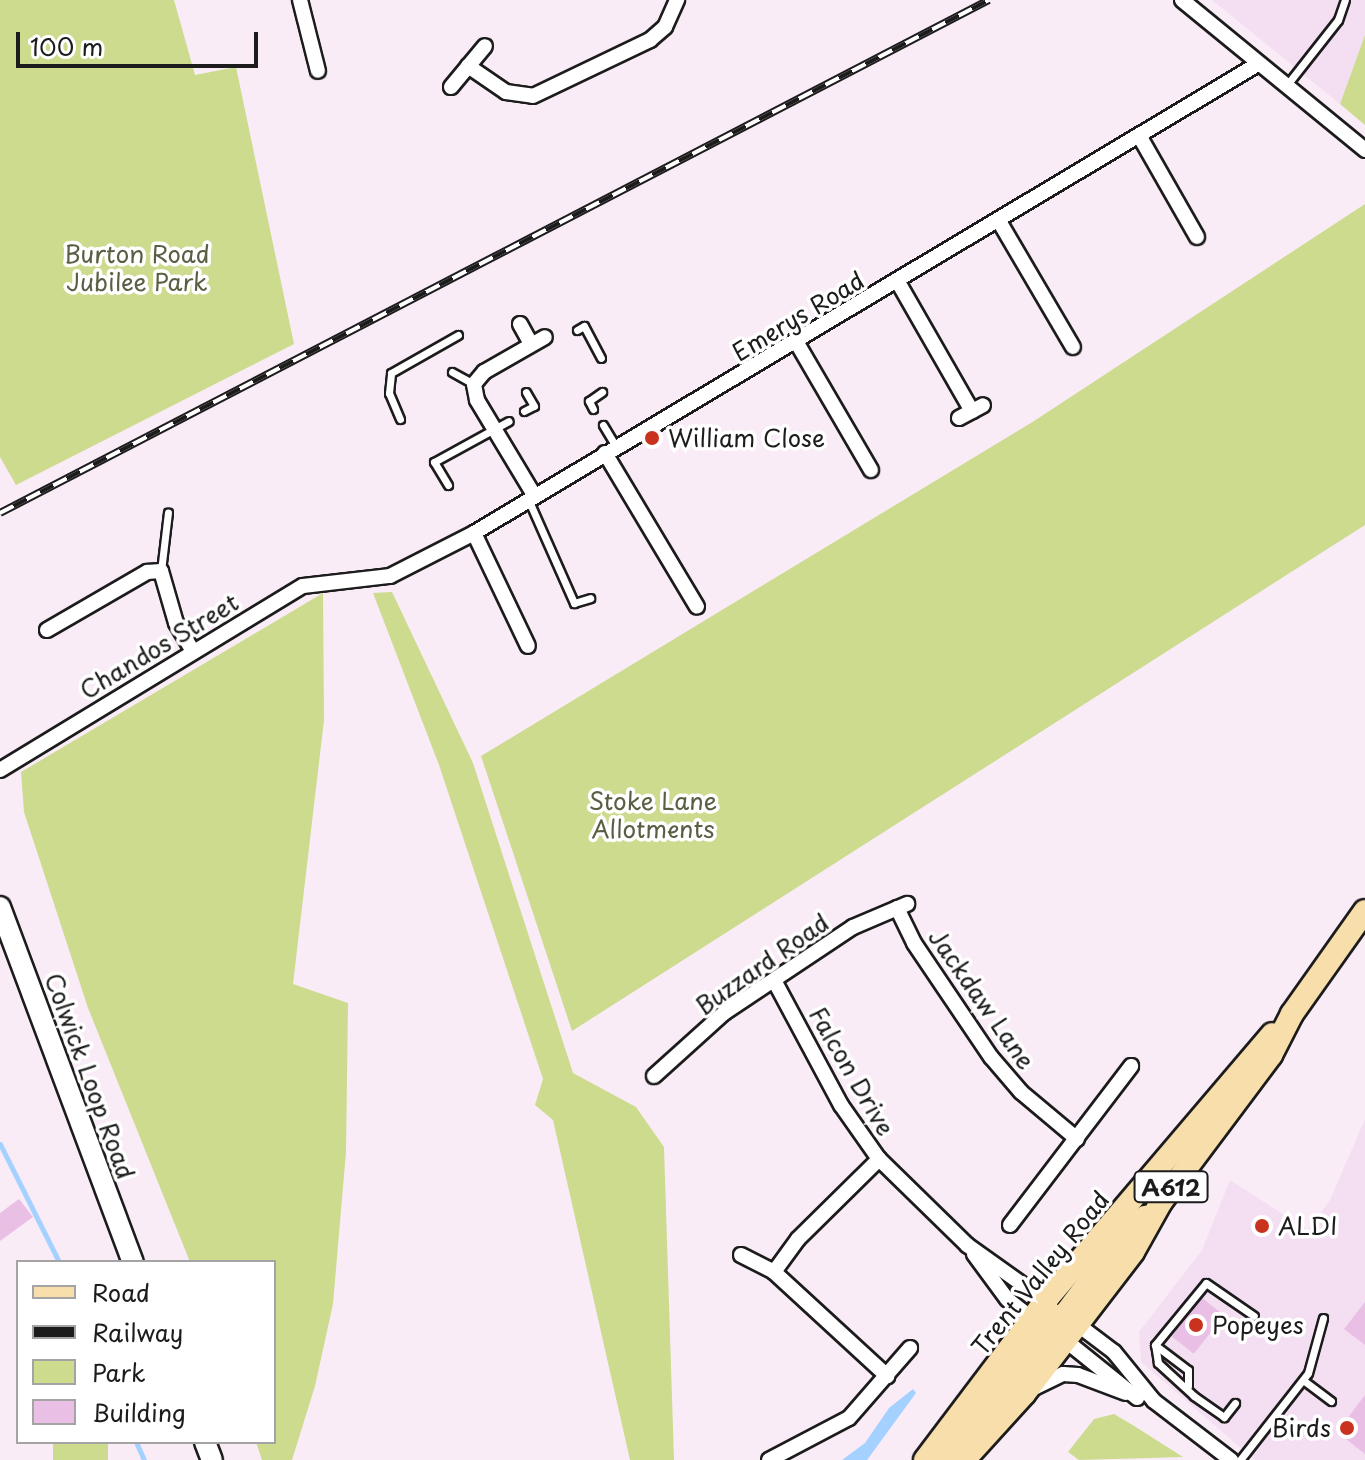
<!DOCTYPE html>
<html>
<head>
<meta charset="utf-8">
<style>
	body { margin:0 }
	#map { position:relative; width:1365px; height:1460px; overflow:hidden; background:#f9ecf7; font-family:"Playpen Sans",sans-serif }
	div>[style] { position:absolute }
	.built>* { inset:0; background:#f4def2 }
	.green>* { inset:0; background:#cddb8f; transform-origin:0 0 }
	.water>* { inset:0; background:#a4d1ff }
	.stream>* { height:5px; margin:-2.5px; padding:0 2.5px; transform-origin:2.5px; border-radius:2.5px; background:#a4d1ff }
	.building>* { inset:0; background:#eabfe5; transform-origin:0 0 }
	.roads { filter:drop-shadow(2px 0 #1c1c1c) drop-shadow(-2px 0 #1c1c1c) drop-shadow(0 2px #1c1c1c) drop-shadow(0 -2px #1c1c1c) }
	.lane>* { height:7px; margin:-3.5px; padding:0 3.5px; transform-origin:3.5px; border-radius:3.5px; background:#fff }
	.street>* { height:14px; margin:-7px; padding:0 7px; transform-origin:7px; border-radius:7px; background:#fff }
	.secondary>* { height:20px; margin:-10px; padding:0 10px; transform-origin:10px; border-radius:10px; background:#fff }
	.primary>* { height:22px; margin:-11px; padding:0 11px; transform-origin:11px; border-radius:11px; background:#f8deab }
	.rail>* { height:8px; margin-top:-4px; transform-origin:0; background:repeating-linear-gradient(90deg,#fff 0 15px,#1c1c1c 0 30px); box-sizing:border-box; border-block:2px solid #1c1c1c }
	.dots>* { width:22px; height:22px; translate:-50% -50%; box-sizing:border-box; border:4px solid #fff; border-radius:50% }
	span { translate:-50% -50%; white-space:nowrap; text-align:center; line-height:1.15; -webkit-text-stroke:7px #fff; paint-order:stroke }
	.shield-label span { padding:2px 6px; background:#fff; border:2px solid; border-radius:6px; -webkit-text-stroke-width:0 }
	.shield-label { font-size:22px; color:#1c1c1c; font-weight:700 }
	.park-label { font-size:24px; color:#5a5f44 }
	.street-label { font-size:24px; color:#1c1c1c }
	.poi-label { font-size:24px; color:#1c1c1c }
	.left { translate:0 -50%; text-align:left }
	.right { translate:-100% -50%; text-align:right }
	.legend { position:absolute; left:16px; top:1260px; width:260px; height:184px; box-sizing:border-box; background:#fff; border:2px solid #a4a4a4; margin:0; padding:10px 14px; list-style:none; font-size:24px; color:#1c1c1c }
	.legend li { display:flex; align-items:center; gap:16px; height:40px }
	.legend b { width:40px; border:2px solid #a4a4a4 }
	.scale { position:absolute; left:16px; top:32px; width:242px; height:36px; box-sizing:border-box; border:4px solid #1c1c1c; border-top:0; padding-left:10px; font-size:24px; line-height:28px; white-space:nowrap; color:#1c1c1c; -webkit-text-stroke:6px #fff; paint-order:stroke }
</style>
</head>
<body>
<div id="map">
	<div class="built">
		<div style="clip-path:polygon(1212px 0,1365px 0,1365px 35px,1340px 104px)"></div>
		<div style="clip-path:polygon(1365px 1119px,1365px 1460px,1255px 1460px,1141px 1362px,1139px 1332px,1202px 1250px,1230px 1180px,1308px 1230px,1330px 1200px)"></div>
	</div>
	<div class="green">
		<div style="clip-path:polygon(0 0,174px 0,195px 75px,236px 67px,294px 344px,16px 485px,0 457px)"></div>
		<div style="clip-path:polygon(1365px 35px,1365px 125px,1340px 104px)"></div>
		<div style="clip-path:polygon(1365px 204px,1365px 525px,572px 1031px,481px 756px,1034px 421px)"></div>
		<div style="clip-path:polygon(392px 592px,473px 763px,573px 1073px,636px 1107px,664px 1147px,674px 1460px,630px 1460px,553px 1120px,535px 1105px,543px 1079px,439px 765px,373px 593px)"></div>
		<div style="clip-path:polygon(323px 593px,324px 720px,293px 984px,348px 1003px,346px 1152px,333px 1304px,315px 1386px,292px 1460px,262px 1460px,256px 1442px,274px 1442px,274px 1262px,190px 1262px,88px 1008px,24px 812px,21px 772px)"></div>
		<div style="clip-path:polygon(1114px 1414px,1131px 1424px,1183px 1457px,1079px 1460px,1068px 1452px,1094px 1419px)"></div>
		<div style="left:53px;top:1442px;width:55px;height:18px"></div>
	</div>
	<div class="water">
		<div style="clip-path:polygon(913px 1389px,916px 1393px,867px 1460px,842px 1460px,865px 1443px,889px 1408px)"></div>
	</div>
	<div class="stream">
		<div style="left:0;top:1144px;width:132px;rotate:63.4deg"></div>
		<div style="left:136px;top:1442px;width:20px;rotate:66deg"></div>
	</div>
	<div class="building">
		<div style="clip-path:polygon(19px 1199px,33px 1217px,0 1241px,0 1213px)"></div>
		<div style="left:1202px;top:1298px;width:28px;height:49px;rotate:38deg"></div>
		<div style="clip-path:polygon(1365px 1302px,1365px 1345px,1344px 1329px)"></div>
		<div style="clip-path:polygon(1365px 1395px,1365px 1454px,1337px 1432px)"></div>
	</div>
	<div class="roads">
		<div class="lane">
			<div style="left:1286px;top:86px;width:84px;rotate:-51.8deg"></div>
			<div style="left:1338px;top:20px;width:21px;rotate:-71deg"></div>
			<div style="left:577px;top:330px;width:8px;rotate:-30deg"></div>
			<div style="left:584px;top:326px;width:36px;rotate:62deg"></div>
			<div style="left:452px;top:372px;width:25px;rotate:29deg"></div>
			<div style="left:593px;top:409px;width:9px;rotate:-117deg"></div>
			<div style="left:589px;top:401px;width:16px;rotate:-35deg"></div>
			<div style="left:524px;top:411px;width:11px;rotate:-27deg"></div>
			<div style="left:534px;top:406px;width:16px;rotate:-120deg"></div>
			<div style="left:400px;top:419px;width:28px;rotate:-113deg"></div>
			<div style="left:389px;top:393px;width:20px;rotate:-84deg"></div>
			<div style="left:391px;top:373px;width:77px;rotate:-29.6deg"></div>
			<div style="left:603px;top:425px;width:26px;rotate:59deg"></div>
			<div style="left:448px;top:485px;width:27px;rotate:-121deg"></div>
			<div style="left:434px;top:462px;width:85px;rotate:-28.7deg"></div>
			<div style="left:528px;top:499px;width:114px;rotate:66.1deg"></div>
			<div style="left:574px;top:603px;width:17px;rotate:-17deg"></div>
			<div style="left:161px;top:571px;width:59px;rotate:-83.2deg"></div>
			<div style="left:1155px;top:1345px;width:41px;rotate:37.1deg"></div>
			<div style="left:1188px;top:1370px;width:16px;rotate:90deg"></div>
			<div style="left:1303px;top:1380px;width:35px;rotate:37deg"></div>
			<div style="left:1235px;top:1403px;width:18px;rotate:128deg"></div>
			<div style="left:1224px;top:1417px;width:37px;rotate:-145deg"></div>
			<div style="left:1194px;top:1396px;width:49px;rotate:-137.5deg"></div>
			<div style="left:1158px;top:1363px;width:18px;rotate:-99deg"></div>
			<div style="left:1155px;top:1345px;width:80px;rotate:-50.6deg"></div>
			<div style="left:1206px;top:1283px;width:58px;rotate:34.5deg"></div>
			<div style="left:1240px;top:1460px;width:110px;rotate:-52deg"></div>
			<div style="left:1308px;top:1373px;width:57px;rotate:-74.7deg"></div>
		</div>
		<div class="street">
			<div style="left:300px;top:0;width:73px;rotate:75.8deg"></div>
			<div style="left:1182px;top:0;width:237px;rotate:39.3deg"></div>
			<div style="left:468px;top:66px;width:46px;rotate:34.4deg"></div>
			<div style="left:506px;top:92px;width:27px;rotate:8deg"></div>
			<div style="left:533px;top:96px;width:130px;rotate:-25.6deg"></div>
			<div style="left:650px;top:40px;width:20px;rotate:-41deg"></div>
			<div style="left:665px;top:27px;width:30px;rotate:-66deg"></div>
			<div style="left:451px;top:87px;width:53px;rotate:-50.3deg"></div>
			<div style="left:1140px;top:137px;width:115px;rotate:60.3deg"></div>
			<div style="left:999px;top:221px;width:146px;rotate:59.6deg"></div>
			<div style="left:898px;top:282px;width:149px;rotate:60.2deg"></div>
			<div style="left:520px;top:324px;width:23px;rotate:61deg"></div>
			<div style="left:797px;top:343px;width:147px;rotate:59.8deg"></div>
			<div style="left:959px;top:418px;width:27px;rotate:-28deg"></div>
			<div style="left:605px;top:453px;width:179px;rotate:59.1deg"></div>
			<div style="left:534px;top:495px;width:111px;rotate:-121deg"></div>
			<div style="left:477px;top:400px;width:16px;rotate:-101deg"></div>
			<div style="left:474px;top:384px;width:16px;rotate:-50deg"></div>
			<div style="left:484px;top:372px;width:70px;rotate:-29.8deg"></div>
			<div style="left:474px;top:533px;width:125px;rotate:64.5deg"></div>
			<div style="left:47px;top:630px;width:116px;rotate:-30.1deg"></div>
			<div style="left:147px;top:572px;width:14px;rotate:-4deg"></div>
			<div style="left:161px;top:571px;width:54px;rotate:73.9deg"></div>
			<div style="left:176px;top:623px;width:31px;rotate:59deg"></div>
			<div style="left:0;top:770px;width:354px;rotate:-31.3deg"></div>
			<div style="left:303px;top:586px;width:88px;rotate:-6.6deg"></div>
			<div style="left:390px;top:576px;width:94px;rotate:-27.1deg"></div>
			<div style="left:474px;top:533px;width:914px;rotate:-30.89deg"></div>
			<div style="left:897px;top:908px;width:39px;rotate:64deg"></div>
			<div style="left:914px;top:943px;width:138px;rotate:56deg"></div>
			<div style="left:991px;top:1057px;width:46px;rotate:49.4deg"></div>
			<div style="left:1021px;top:1092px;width:73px;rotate:40deg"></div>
			<div style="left:775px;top:982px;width:140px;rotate:61.8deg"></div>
			<div style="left:841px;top:1105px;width:66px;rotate:54.9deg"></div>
			<div style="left:879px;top:1159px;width:123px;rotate:44.3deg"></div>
			<div style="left:967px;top:1245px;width:102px;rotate:35.4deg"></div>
			<div style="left:654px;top:1076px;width:94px;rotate:-42deg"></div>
			<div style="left:724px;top:1013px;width:155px;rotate:-33.7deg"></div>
			<div style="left:853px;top:927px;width:59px;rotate:-23.1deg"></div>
			<div style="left:1010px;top:1225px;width:200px;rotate:-52.7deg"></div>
			<div style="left:974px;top:1254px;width:56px;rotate:53.7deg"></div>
			<div style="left:1007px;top:1299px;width:39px;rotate:38deg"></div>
			<div style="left:741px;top:1255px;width:37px;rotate:27deg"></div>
			<div style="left:774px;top:1272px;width:154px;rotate:42.6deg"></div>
			<div style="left:774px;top:1272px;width:41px;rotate:-54deg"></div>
			<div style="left:798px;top:1239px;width:114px;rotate:-44.6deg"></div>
			<div style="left:1073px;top:1321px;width:51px;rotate:37.1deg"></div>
			<div style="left:1114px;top:1352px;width:63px;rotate:50.8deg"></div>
			<div style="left:1154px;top:1401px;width:97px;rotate:37.5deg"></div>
			<div style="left:1060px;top:1336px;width:99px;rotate:38.8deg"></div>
			<div style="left:1034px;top:1388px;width:32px;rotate:-26deg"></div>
			<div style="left:1063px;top:1374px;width:15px;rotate:4deg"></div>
			<div style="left:1078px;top:1375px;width:51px;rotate:20.6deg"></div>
			<div style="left:769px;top:1460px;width:90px;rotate:-27.7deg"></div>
			<div style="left:849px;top:1418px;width:93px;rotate:-48.9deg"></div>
		</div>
		<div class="secondary">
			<div style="left:0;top:907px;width:379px;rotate:69.5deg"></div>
			<div style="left:205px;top:1442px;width:19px;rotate:69deg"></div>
		</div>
		<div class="primary">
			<div style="left:1056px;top:1326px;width:106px;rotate:-53deg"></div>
			<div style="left:1120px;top:1241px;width:35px;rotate:-44deg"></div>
			<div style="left:925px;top:1460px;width:201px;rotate:-52.9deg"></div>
			<div style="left:1046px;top:1300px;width:349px;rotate:-49.6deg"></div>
			<div style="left:944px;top:1460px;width:184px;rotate:-51.4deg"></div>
			<div style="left:1059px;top:1316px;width:6px;rotate:-18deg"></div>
			<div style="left:964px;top:1460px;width:89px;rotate:-47.7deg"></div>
			<div style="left:1024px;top:1394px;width:179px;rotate:-52.5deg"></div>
			<div style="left:1133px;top:1252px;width:57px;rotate:-60.8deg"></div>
			<div style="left:1161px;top:1202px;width:184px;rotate:-53.2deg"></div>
			<div style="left:1271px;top:1055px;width:46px;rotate:-62.9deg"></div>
			<div style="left:1292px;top:1014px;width:126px;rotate:-54.7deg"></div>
		</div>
	</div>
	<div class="rail">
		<div style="left:0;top:513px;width:1114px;rotate:-27.42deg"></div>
	</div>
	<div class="dots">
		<div style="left:652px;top:438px;background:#c8321e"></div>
		<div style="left:1262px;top:1226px;background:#c8321e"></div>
		<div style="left:1196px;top:1325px;background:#c8321e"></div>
		<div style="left:1347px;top:1428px;background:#c8321e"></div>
	</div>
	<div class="shield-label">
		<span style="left:1171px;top:1187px">A612</span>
	</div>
	<div class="park-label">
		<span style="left:137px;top:268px">Burton Road<br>Jubilee Park</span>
		<span style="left:653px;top:815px">Stoke Lane<br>Allotments</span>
	</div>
	<div class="street-label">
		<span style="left:798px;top:316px;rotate:-31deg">Emerys Road</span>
		<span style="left:159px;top:646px;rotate:-31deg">Chandos Street</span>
		<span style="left:762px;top:964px;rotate:-35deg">Buzzard Road</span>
		<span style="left:982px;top:999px;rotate:55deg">Jackdaw Lane</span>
		<span style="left:852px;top:1071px;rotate:60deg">Falcon Drive</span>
		<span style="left:90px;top:1076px;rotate:70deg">Colwick Loop Road</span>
		<span style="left:1040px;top:1273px;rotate:-51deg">Trent Valley Road</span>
	</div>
	<div class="poi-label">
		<span class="left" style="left:668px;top:438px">William Close</span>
		<span class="left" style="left:1278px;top:1226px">ALDI</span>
		<span class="left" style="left:1212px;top:1325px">Popeyes</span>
		<span class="right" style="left:1331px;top:1428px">Birds</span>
	</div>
	<ul class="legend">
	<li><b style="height:10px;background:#f8deab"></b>Road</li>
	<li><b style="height:10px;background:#1c1c1c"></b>Railway</li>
	<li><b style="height:22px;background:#cddb8f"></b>Park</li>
	<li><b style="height:22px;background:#eabfe5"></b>Building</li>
	</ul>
	<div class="scale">100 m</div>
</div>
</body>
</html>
